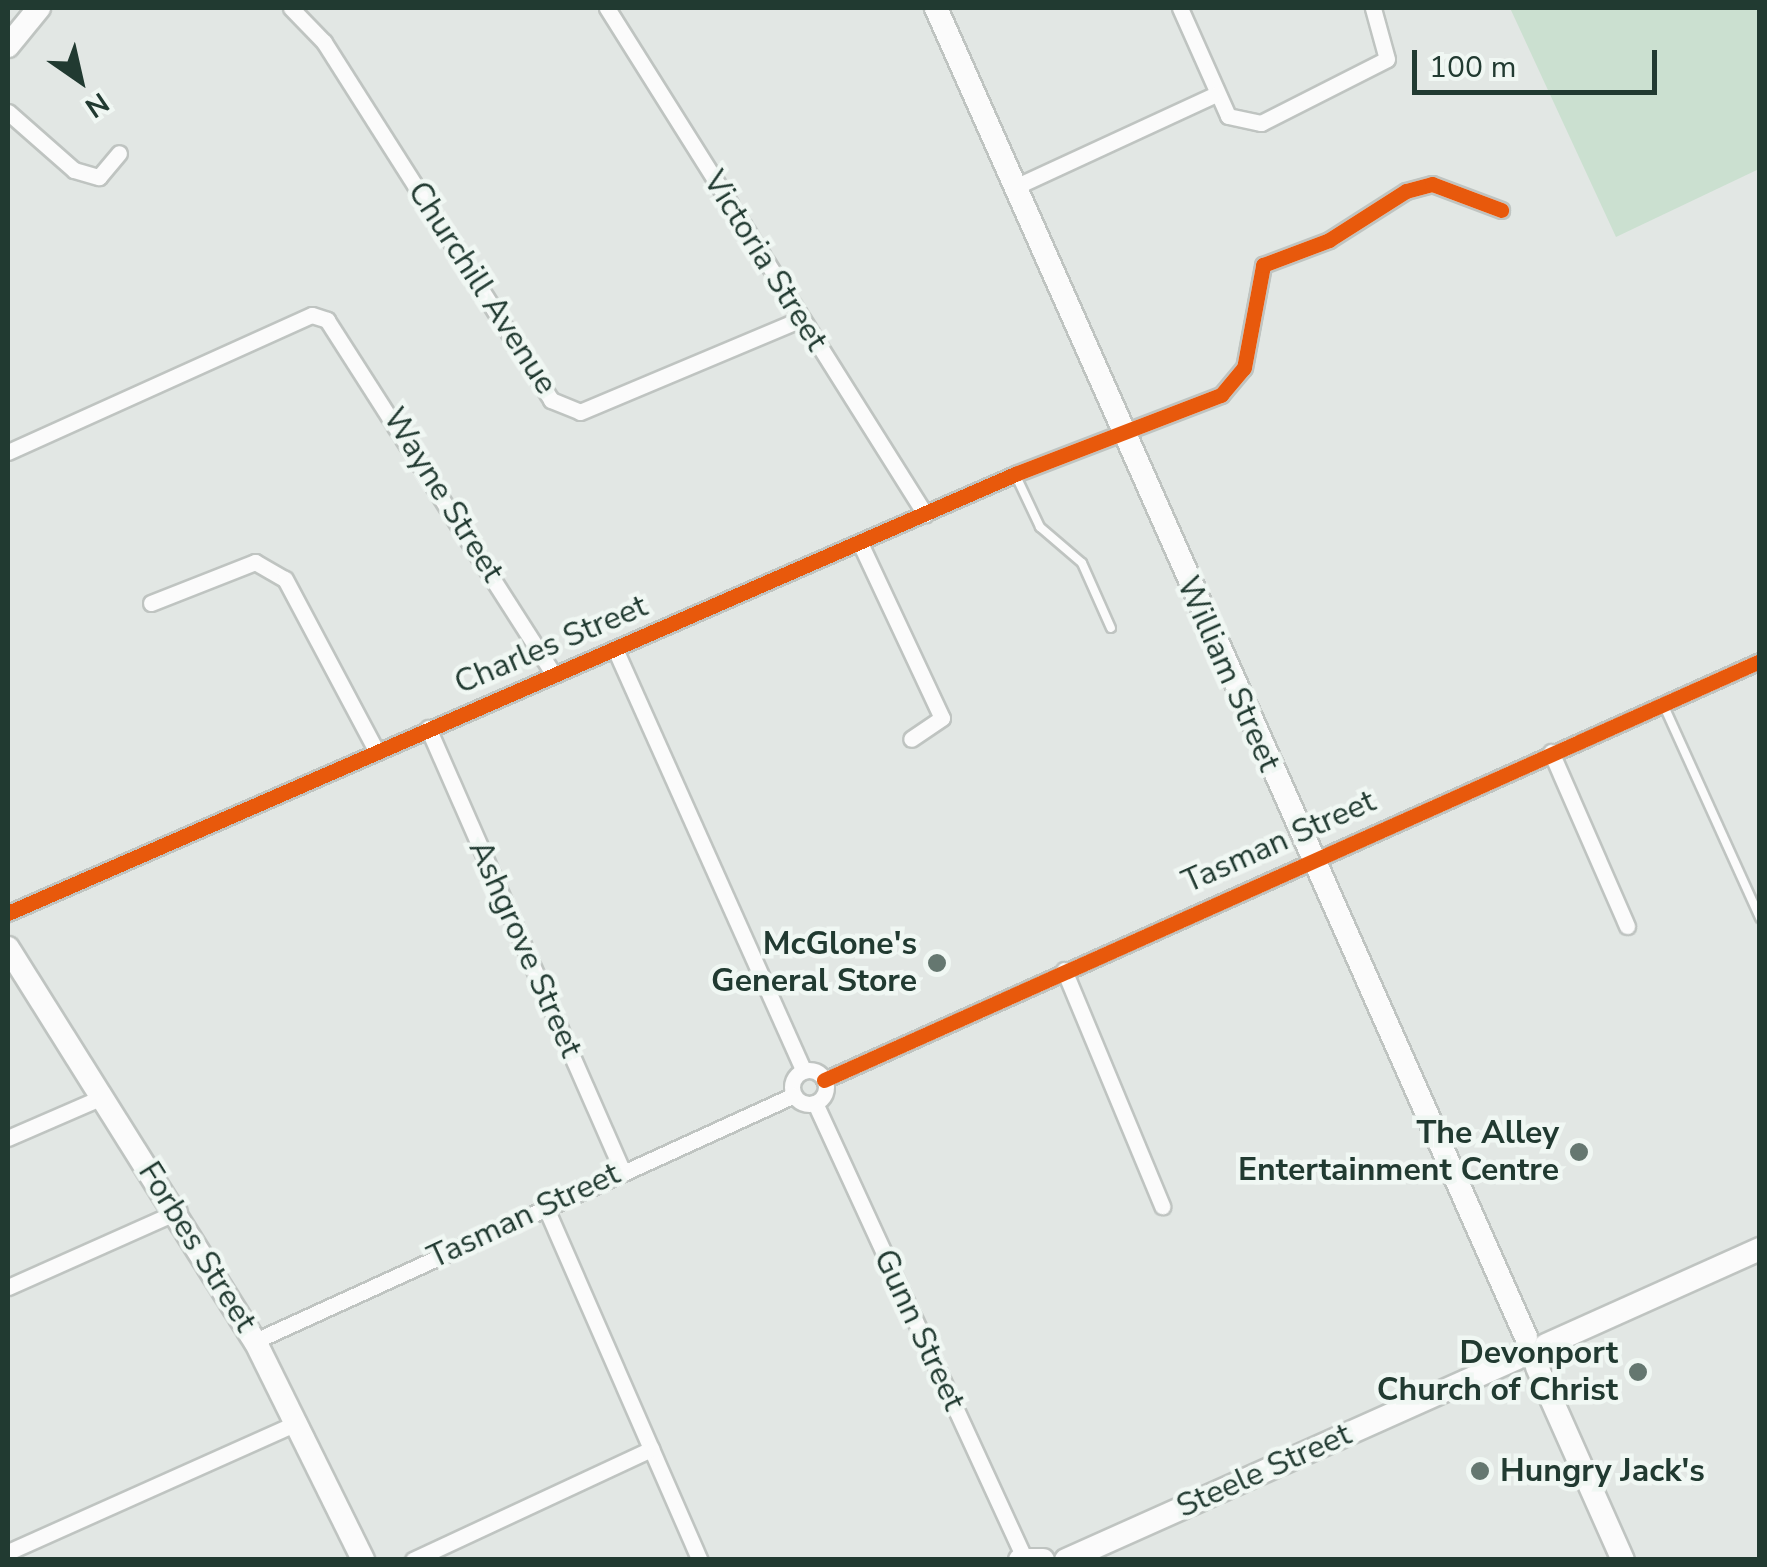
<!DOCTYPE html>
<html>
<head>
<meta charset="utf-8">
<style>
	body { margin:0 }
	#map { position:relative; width:1767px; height:1567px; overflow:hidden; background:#e2e7e4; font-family:"Nunito Sans",sans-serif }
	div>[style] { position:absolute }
	.green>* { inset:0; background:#cbe0d0 }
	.roads { filter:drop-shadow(2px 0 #bfc4c1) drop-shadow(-2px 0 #bfc4c1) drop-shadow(0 2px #bfc4c1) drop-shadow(0 -2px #bfc4c1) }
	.lane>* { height:8px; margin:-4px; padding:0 4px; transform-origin:4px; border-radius:4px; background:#fbfbfb }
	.street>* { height:15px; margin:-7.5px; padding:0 7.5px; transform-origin:7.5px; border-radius:7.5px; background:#fbfbfb }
	.street>.ring { margin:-7.5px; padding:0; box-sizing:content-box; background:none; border:15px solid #fbfbfb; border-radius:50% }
	.secondary>* { height:22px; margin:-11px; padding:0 11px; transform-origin:11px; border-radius:11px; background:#fbfbfb }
	.cycleway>* { height:15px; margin:-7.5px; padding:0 7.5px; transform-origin:7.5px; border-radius:7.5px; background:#e8590c }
	.dots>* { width:28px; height:28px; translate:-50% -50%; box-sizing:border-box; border:5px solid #f0f7f3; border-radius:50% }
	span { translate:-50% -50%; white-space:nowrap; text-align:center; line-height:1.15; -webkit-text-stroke:9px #f0f7f3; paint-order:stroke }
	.street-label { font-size:32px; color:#213a31 }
	.poi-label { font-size:32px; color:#213a31; font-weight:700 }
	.right { translate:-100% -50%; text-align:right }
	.left { translate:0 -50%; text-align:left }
	.frame { position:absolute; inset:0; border:10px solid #213a31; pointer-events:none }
	.north { position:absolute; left:30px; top:30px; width:100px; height:100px; -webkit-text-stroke:8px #f0f7f3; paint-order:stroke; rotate:146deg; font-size:28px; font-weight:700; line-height:40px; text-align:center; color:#213a31 }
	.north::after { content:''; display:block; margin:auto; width:35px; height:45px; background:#213a31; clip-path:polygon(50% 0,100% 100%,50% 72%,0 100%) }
	.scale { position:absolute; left:1412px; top:50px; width:245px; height:45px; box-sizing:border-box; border:5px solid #213a31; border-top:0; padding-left:12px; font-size:30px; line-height:35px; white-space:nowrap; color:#213a31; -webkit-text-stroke:8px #f0f7f3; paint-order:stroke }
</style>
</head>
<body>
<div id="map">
	<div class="green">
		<div style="clip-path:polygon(1510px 8px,1759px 8px,1759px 169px,1616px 237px)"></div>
	</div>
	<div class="roads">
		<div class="lane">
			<div style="left:1015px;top:474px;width:59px;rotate:64.7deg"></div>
			<div style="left:1040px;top:527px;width:55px;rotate:40.6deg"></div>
			<div style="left:1082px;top:563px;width:71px;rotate:66deg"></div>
			<div style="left:1663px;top:704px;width:235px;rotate:65.6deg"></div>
		</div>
		<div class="street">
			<div style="left:291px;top:8px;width:47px;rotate:45.9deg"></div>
			<div style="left:324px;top:42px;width:424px;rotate:57.6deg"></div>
			<div style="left:551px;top:400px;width:31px;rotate:22deg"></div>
			<div style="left:580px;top:412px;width:240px;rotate:-22.8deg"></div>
			<div style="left:607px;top:8px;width:598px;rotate:57.85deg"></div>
			<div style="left:1180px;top:8px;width:118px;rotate:66deg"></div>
			<div style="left:1228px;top:116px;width:34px;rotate:12deg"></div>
			<div style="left:1261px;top:123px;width:141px;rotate:-26.9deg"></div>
			<div style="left:1387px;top:59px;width:53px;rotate:-105.4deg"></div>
			<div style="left:8px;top:112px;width:88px;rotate:41.3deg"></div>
			<div style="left:74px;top:170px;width:26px;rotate:16deg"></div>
			<div style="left:99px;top:177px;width:31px;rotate:-50deg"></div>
			<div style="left:1015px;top:187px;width:219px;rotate:-24.8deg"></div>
			<div style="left:8px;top:452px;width:333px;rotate:-24.3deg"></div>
			<div style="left:312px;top:315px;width:16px;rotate:18deg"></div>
			<div style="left:327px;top:320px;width:419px;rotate:57.4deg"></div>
			<div style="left:860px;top:543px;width:193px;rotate:64.9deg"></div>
			<div style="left:942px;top:718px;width:37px;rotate:146deg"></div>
			<div style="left:151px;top:603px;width:112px;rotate:-21.5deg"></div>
			<div style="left:255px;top:562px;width:34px;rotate:30deg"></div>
			<div style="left:285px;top:579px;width:194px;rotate:62deg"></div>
			<div style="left:615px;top:649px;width:462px;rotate:65.9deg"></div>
			<div style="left:428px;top:728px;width:483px;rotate:66.3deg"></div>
			<div style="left:1551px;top:752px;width:190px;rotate:66.4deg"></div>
			<div style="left:8px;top:913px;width:1099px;rotate:-23.55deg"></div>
			<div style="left:1015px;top:474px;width:221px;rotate:-21deg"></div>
			<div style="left:1221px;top:395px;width:35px;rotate:-50deg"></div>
			<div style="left:1244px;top:368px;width:105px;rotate:-79.5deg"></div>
			<div style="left:1263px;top:265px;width:71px;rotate:-20.7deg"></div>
			<div style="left:1329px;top:240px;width:91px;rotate:-32.5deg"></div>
			<div style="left:1406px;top:191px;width:27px;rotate:-15deg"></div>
			<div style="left:1432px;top:184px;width:74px;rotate:20.6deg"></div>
			<div style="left:1064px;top:970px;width:256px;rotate:67.4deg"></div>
			<div class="ring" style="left:792px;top:1070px;width:19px;height:19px"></div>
			<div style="left:824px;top:1080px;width:1026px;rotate:-24.12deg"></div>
			<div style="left:815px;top:1103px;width:500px;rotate:65.3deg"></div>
			<div style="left:8px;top:1138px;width:100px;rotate:-23.5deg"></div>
			<div style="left:545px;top:1206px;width:386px;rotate:66.4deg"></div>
			<div style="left:8px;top:1287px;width:187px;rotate:-24deg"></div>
			<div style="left:255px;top:1341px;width:592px;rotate:-24.53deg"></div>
			<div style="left:8px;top:1552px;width:318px;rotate:-24.1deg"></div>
			<div style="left:413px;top:1560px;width:263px;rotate:-25deg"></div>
		</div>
		<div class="secondary">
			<div style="left:936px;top:8px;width:1454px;rotate:66.06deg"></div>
			<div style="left:8px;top:46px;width:49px;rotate:-50.8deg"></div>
			<div style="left:8px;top:948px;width:464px;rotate:57.9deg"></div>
			<div style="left:255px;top:1341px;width:244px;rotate:63.7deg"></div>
			<div style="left:1546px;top:1345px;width:235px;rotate:-24.2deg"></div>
			<div style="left:1537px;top:1367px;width:211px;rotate:66deg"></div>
			<div style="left:1020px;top:1560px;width:23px"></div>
			<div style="left:1066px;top:1560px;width:494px;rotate:-24.1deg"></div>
		</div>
	</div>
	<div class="cycleway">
		<div style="left:8px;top:913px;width:1099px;rotate:-23.55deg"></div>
		<div style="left:1015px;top:474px;width:221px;rotate:-21deg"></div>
		<div style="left:1221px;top:395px;width:35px;rotate:-50deg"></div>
		<div style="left:1244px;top:368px;width:105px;rotate:-79.5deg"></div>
		<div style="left:1263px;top:265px;width:71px;rotate:-20.7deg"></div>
		<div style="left:1329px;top:240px;width:91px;rotate:-32.5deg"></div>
		<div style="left:1406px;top:191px;width:27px;rotate:-15deg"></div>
		<div style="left:1432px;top:184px;width:74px;rotate:20.6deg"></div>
		<div style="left:824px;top:1080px;width:1026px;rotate:-24.12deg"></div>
	</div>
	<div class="dots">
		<div style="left:937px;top:963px;background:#657770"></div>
		<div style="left:1579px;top:1152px;background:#657770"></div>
		<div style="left:1638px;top:1372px;background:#657770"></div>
		<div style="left:1480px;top:1471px;background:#657770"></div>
	</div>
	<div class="street-label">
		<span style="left:765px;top:261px;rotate:58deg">Victoria Street</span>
		<span style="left:482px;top:288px;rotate:57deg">Churchill Avenue</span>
		<span style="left:443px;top:495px;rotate:58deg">Wayne Street</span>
		<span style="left:551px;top:645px;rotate:-23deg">Charles Street</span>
		<span style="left:1228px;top:674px;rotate:66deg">William Street</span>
		<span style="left:1279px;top:842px;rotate:-24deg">Tasman Street</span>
		<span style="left:525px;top:949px;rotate:66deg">Ashgrove Street</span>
		<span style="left:524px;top:1216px;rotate:-25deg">Tasman Street</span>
		<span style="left:197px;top:1247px;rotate:58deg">Forbes Street</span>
		<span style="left:919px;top:1330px;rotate:65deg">Gunn Street</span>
		<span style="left:1264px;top:1471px;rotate:-24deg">Steele Street</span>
	</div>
	<div class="poi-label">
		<span class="right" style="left:917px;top:963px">McGlone's<br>General Store</span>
		<span class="right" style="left:1559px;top:1152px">The Alley<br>Entertainment Centre</span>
		<span class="right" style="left:1618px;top:1372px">Devonport<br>Church of Christ</span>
		<span class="left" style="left:1500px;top:1471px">Hungry Jack's</span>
	</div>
	<div class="frame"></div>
	<div class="north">N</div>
	<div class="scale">100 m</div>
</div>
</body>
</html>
